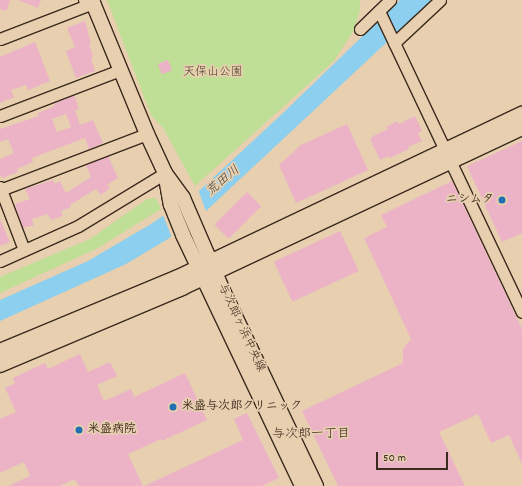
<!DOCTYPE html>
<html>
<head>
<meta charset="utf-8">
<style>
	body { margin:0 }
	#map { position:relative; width:522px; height:486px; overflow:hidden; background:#e7cfaf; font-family:Dekko,"Klee One",sans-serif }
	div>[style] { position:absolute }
	.green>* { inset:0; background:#bfde96 }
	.water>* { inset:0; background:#8ccfee }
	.pier>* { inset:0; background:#e7cfaf }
	.building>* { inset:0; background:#ecb3c7; transform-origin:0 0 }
	.roads { filter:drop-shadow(1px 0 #3b2a1e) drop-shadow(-1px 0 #3b2a1e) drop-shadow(0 1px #3b2a1e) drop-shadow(0 -1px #3b2a1e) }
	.minor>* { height:11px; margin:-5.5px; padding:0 5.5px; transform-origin:5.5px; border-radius:5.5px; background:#e7cfaf }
	.tertiary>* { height:14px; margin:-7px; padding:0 7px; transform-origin:7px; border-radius:7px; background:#e7cfaf }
	.dots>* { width:11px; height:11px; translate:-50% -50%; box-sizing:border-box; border:2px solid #e7cfaf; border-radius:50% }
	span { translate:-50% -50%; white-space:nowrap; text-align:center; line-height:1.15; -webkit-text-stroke:3.5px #e7cfaf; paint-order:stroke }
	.park-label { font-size:12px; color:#483c2a }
	.poi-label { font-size:12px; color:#3b2a1e; font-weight:700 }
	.right { translate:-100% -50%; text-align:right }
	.left { translate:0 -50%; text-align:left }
	.street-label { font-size:12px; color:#3b2a1e }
	.water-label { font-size:13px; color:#47433d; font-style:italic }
	.neighbourhood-label { font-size:13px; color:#3b2a1e }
	.scale { position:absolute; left:376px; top:452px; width:72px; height:18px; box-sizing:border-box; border:2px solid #3b2a1e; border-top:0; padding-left:5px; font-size:12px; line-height:14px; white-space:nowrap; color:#3b2a1e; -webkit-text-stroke:3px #e7cfaf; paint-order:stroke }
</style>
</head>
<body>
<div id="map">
	<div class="green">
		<div style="clip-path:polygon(107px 0,360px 0,360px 10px,354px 30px,334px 61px,195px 186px,163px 128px,151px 115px)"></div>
		<div style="clip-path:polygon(156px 198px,161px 209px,98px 248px,0 293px,0 277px,90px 239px,147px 199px)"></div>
	</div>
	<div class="water">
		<div style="clip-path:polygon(400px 0,432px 0,206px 211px,168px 239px,126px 264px,0 321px,0 300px,88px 261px,151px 224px,199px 191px,283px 113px)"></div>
	</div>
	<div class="pier">
		<div style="clip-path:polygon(198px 189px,207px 214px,172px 238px,163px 215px)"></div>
	</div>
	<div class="building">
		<div style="clip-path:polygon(0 0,10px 0,6px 11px,0 9px)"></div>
		<div style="clip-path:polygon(18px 0,41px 0,38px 8px)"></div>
		<div style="clip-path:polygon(85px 21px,91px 44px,89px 45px,93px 56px,91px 58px,95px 71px,76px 78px,66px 51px,75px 47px,67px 28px)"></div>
		<div style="clip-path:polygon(35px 42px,50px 81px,28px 90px,26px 85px,11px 90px,14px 97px,0 103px,0 57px)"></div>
		<div style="left:168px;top:60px;width:11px;height:11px;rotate:68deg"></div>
		<div style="clip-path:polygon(evenodd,74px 95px,79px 109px,75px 110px,80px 125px,93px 120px,103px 143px,89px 149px,85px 138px,32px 158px,33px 162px,17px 169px,18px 172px,2px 178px,0 174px,0 159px,14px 153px,8px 139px,0 142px,0 129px,39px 116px,38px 113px,55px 106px,54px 104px,74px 95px,66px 114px,71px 127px,57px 132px,52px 119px,66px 114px)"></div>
		<div style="clip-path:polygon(415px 116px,422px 131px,418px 133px,422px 141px,408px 147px,409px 149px,390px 158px,389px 156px,380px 160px,370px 139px,373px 137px,373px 136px,388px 129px,386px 127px,398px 121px,399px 124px)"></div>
		<div style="clip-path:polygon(347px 124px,368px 170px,296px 203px,279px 165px,301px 145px)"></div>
		<div style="clip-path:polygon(522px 141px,522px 233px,502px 242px,467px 166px)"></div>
		<div style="clip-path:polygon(108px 156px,118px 178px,107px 185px,110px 188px,101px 195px,96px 189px,70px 205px,71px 207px,61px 211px,63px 216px,51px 220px,48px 214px,32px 219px,34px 225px,23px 228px,15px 204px,30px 199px,25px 189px,53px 180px,55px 184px,60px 181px,66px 193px,91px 177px,86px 165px)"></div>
		<div style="clip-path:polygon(452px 181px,522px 329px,522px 464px,509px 435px,491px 443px,478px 414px,439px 432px,465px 486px,338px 486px,302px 411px,403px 363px,403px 349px,411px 339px,364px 238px,387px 227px,381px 215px)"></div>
		<div style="left:247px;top:192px;width:20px;height:46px;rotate:45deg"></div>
		<div style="clip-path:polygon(0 219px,10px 242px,0 246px)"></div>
		<div style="left:340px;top:231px;width:44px;height:73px;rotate:65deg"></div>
		<div style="clip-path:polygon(80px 354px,88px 372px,110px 362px,117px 376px,97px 385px,104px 401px,131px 389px,134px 397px,185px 373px,207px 420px,162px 441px,161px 439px,128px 454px,143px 486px,79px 486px,74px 479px,60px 486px,8px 486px,30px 476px,24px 462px,0 473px,0 419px,16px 412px,5px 388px,15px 383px,13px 378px,45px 363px,48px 369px)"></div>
		<div style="clip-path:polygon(247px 413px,279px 478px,262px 486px,144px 486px,243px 440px,234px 419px)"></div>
	</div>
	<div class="roads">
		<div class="minor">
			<div style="left:379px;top:11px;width:333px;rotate:64.6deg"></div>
			<div style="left:360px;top:29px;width:42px;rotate:-44deg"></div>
			<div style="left:0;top:39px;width:100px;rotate:-21.2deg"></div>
			<div style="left:93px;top:3px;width:3px;rotate:-90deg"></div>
			<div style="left:394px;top:43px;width:63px;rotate:-43.1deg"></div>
			<div style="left:0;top:116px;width:129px;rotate:-21deg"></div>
			<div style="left:0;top:187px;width:67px;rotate:69.1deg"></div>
			<div style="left:0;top:190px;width:157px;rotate:-20.9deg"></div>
			<div style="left:0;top:261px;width:85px;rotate:-24.2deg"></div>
			<div style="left:78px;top:226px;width:102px;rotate:-31.3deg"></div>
		</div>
		<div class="tertiary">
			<div style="left:86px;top:0;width:8px;rotate:23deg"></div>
			<div style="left:93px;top:3px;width:142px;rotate:67.6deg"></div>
			<div style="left:147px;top:134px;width:43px;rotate:65.2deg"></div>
			<div style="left:165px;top:173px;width:31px;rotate:54deg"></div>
			<div style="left:183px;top:198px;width:103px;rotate:66.7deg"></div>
			<div style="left:224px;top:293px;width:214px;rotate:64.5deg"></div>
			<div style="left:166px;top:178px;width:27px;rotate:80deg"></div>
			<div style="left:171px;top:205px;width:32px;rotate:68deg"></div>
			<div style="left:183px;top:235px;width:278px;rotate:64.6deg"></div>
			<div style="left:0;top:351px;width:193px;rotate:-22.6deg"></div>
			<div style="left:178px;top:277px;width:381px;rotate:-25.4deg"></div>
			<div style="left:0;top:365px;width:198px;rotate:-22.9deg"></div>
			<div style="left:182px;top:288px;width:376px;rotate:-25.2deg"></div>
		</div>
	</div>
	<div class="dots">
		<div style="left:502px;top:200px;background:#1f6fb2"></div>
		<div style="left:173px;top:407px;background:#1f6fb2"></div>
		<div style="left:79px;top:430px;background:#1f6fb2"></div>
	</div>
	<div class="park-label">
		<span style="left:213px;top:73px">天保山公園</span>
	</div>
	<div class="poi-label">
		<span class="right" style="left:494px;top:200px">ニシムタ</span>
		<span class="left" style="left:182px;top:407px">米盛与次郎クリニック</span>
		<span class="left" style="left:88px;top:430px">米盛病院</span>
	</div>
	<div class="street-label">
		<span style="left:241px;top:328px;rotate:65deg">与次郎ヶ浜中央線</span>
	</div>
	<div class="water-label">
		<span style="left:224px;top:182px;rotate:-40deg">荒田川</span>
	</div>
	<div class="neighbourhood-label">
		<span style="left:311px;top:435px">与次郎一丁目</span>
	</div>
	<div class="scale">50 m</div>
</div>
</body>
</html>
